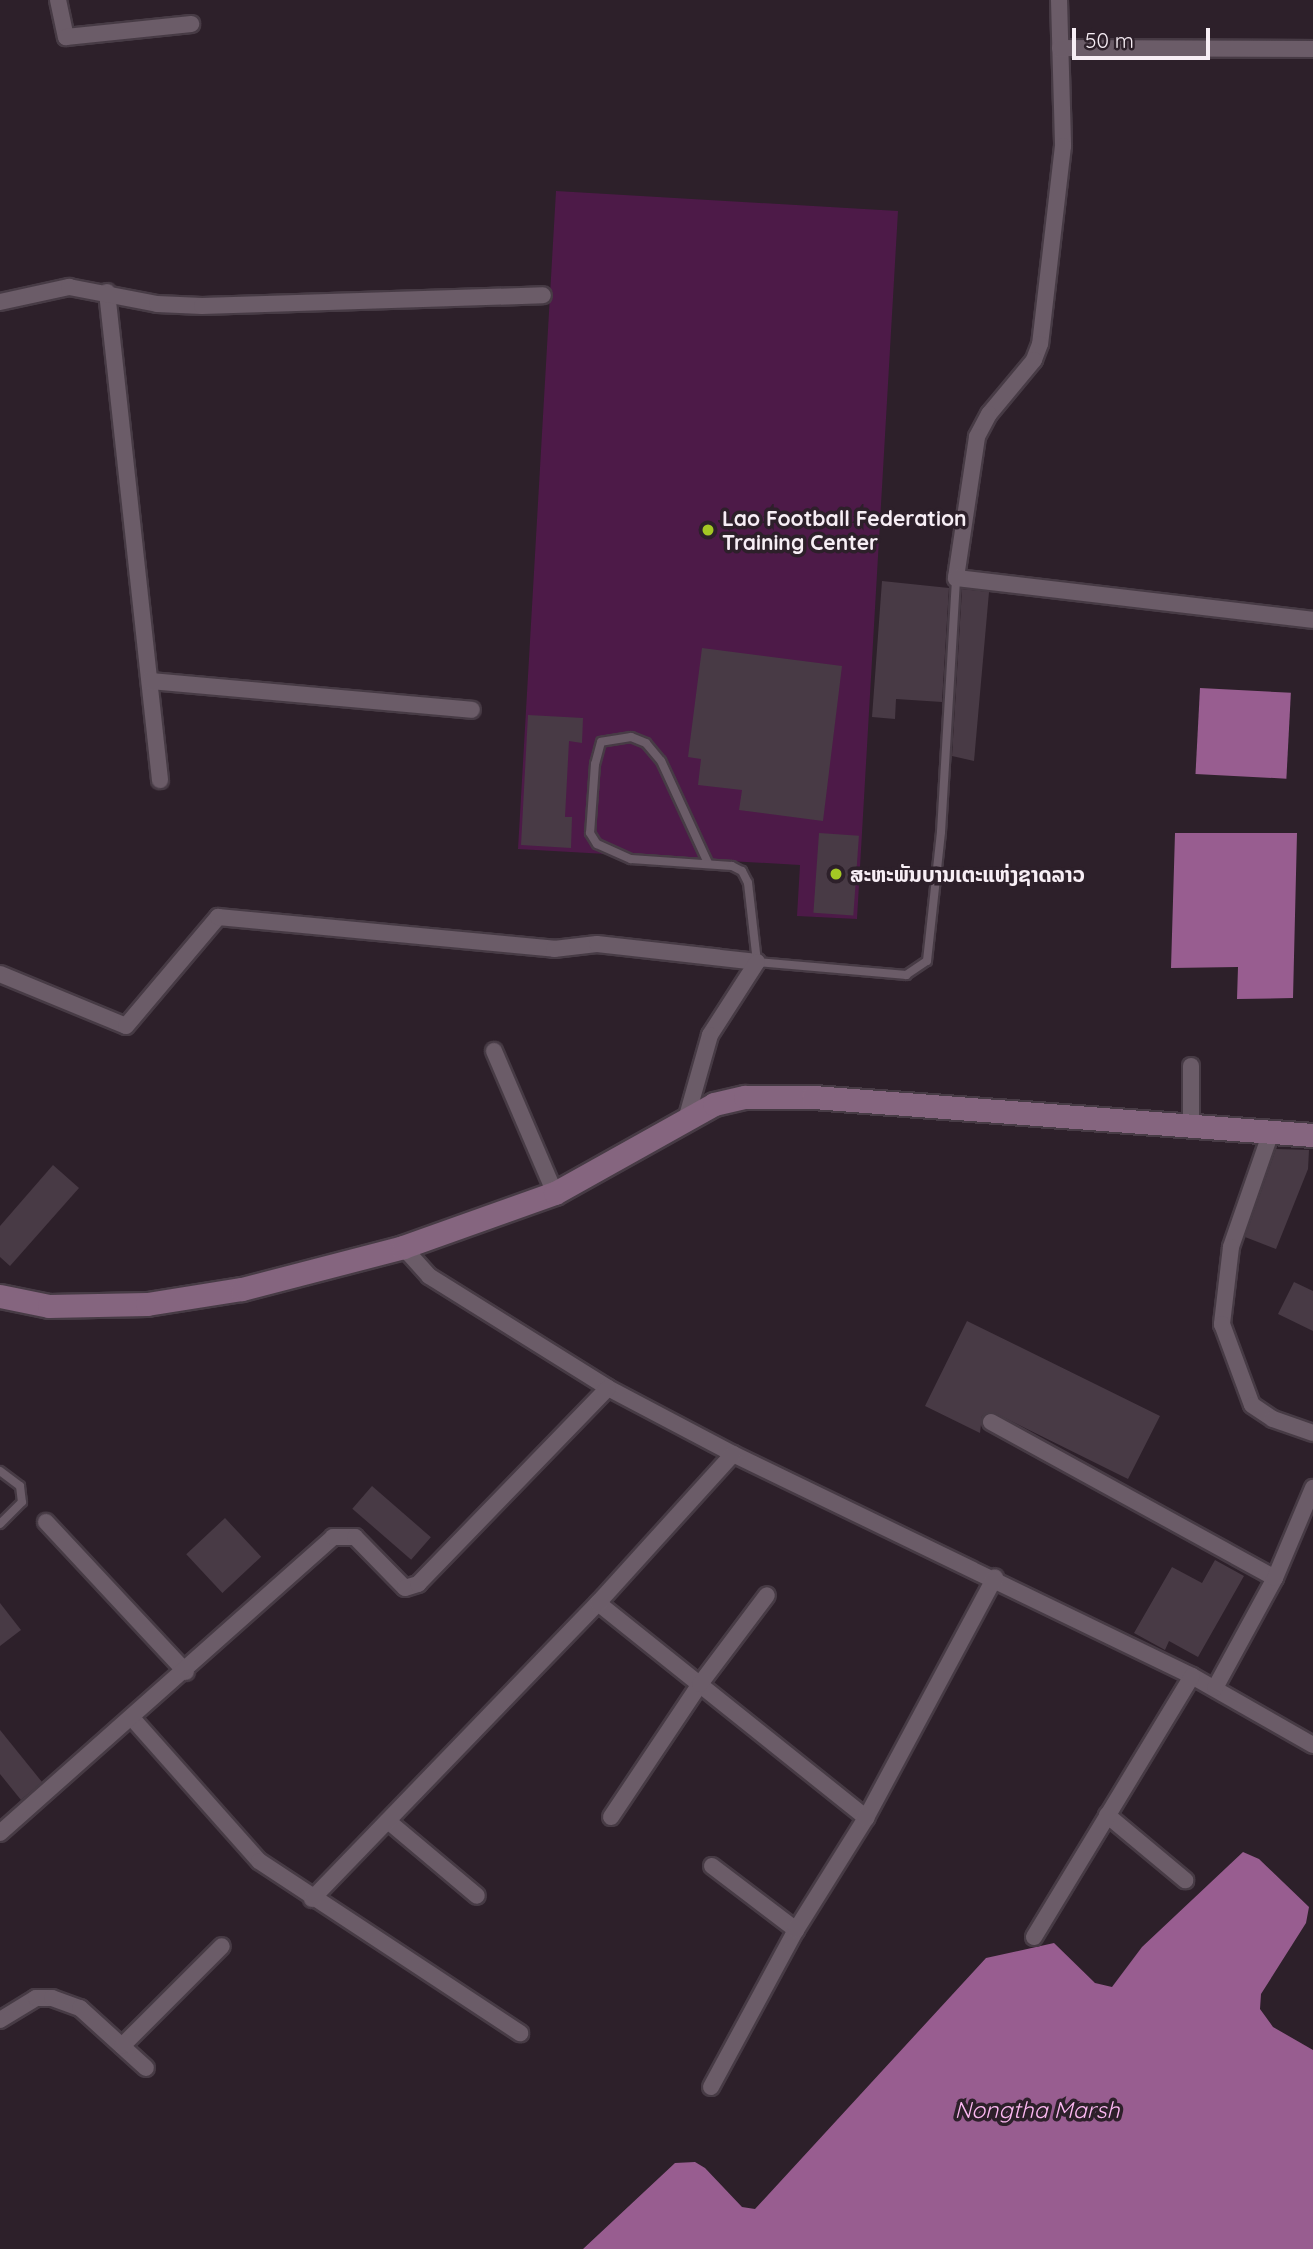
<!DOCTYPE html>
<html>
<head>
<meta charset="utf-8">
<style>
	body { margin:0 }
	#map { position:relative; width:1313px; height:2249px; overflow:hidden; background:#2d202a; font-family:Quicksand,"Noto Sans Lao",sans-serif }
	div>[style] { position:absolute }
	.green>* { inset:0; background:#4d1a48 }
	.water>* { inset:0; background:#985d90; transform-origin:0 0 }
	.building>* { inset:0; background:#483a45; transform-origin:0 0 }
	.roads { filter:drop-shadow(2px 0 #473b45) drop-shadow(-2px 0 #473b45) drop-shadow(0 2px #473b45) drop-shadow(0 -2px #473b45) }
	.lane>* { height:8px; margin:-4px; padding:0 4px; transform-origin:4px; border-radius:4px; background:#6b5c68 }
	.street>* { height:16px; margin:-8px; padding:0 8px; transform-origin:8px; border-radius:8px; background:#6b5c68 }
	.secondary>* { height:23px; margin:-11.5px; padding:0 11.5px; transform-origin:11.5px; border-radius:11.5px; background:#85657f }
	.dots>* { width:19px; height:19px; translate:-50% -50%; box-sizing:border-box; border:4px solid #2d202a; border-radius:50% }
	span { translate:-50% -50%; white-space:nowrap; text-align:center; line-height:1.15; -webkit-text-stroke:7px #2d202a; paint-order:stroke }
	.poi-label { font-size:21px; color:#f7eef5; font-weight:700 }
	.left { translate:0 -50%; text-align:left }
	.water-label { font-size:23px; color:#fcb8f1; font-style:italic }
	.scale { position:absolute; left:1072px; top:28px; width:138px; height:32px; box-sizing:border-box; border:4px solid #f7eef5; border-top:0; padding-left:9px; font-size:21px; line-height:24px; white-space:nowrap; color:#f7eef5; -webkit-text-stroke:5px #2d202a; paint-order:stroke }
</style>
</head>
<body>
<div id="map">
	<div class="green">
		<div style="clip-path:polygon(556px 191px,898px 211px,857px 919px,797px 916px,800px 865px,518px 849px)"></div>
	</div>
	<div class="water">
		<div style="left:1200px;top:688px;width:91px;height:86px;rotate:3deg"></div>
		<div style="clip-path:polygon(1175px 833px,1297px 833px,1293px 998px,1237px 999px,1238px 967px,1171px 968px)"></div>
		<div style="clip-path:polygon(1243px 1852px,1259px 1859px,1309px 1907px,1306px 1923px,1261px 1994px,1260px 2009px,1273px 2027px,1313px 2050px,1313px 2249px,583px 2249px,675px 2163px,695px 2162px,705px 2168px,742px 2207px,755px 2209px,986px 1958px,1054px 1943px,1095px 1983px,1112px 1987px,1142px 1947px)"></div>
	</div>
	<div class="building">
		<div style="clip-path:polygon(882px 581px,949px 588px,942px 702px,896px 699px,895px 719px,872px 717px)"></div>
		<div style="clip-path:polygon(962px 589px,989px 592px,974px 761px,952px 756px)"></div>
		<div style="clip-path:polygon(702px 648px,842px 666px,823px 821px,739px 810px,742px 790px,698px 785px,701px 759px,688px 757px)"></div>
		<div style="clip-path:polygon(528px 715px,583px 718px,582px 743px,569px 741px,565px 817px,572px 817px,571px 848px,521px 845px)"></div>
		<div style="left:819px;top:833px;width:40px;height:80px;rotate:4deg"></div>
		<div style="clip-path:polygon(1276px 1149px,1309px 1150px,1308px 1169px,1276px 1249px,1245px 1237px)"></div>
		<div style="clip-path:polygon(53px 1165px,79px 1188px,10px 1266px,0 1257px,0 1226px)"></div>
		<div style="clip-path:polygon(1294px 1282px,1313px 1291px,1313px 1331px,1278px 1314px)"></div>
		<div style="clip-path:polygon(967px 1321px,1160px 1416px,1128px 1479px,995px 1413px,982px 1416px,980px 1433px,925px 1406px)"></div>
		<div style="left:372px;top:1486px;width:78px;height:30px;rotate:41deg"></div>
		<div style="left:225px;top:1518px;width:53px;height:53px;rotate:47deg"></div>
		<div style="clip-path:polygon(1215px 1560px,1244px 1576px,1198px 1657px,1169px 1641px,1165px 1650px,1134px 1633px,1172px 1567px,1202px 1583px)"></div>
		<div style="clip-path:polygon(0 1603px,21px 1630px,0 1646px)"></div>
		<div style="clip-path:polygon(0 1730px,42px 1782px,21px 1800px,0 1774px)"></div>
	</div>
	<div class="roads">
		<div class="lane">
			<div style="left:708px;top:863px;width:112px;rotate:-114.7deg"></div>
			<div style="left:661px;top:761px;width:23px;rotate:-130deg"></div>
			<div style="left:646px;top:743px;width:16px;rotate:-158deg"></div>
			<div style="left:631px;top:737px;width:30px;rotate:171deg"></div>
			<div style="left:601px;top:742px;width:23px;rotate:105deg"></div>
			<div style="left:595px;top:764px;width:69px;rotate:94.1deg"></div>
			<div style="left:590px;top:833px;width:13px;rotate:58deg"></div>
			<div style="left:597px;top:844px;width:37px;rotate:24deg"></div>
			<div style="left:631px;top:859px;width:101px;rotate:4deg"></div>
			<div style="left:732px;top:866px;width:11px;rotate:27deg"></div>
			<div style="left:742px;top:871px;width:13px;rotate:63deg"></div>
			<div style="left:748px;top:883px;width:80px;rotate:83.5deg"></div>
			<div style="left:757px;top:962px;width:150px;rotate:5deg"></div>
			<div style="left:906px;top:975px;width:25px;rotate:-34deg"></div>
			<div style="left:927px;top:961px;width:130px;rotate:-83.8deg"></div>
			<div style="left:941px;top:832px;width:254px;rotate:-86.6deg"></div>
			<div style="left:0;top:1471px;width:25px;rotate:37deg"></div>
			<div style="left:20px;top:1486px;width:16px;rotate:83deg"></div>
			<div style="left:22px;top:1502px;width:31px;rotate:135deg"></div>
		</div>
		<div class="street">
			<div style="left:58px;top:0;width:38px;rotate:78deg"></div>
			<div style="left:66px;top:37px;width:126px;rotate:-5.9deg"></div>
			<div style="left:1059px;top:0;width:146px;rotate:88.4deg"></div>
			<div style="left:1063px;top:146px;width:199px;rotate:96.6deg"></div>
			<div style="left:1040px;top:344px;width:17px;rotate:111deg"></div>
			<div style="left:1034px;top:360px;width:70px;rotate:129.8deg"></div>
			<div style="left:989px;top:414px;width:26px;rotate:118deg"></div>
			<div style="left:977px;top:437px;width:143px;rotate:98.5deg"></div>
			<div style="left:956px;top:578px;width:359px;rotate:6.7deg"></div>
			<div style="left:1060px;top:48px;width:253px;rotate:0.2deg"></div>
			<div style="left:107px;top:292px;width:491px;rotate:83.8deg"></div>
			<div style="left:0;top:302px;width:71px;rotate:-12.3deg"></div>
			<div style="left:69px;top:287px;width:90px;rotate:10.9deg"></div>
			<div style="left:157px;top:304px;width:45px;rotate:2.5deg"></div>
			<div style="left:202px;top:306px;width:341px;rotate:-1.8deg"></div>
			<div style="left:150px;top:681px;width:323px;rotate:5.1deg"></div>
			<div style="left:0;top:974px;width:136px;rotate:22.4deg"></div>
			<div style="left:126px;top:1026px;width:143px;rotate:-49.8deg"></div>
			<div style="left:218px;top:917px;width:338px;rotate:5.4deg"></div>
			<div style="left:554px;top:949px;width:43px;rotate:-6.6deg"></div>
			<div style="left:597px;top:944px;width:161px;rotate:6.4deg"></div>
			<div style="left:757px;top:962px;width:87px;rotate:122.8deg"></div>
			<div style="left:710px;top:1035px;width:88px;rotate:105.8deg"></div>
			<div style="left:494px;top:1051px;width:155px;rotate:66.8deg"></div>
			<div style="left:1191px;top:1066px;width:60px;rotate:90deg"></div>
			<div style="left:1271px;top:1132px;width:122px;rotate:109.2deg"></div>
			<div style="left:1231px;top:1247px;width:78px;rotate:96.7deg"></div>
			<div style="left:1222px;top:1324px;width:86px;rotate:69.7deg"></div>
			<div style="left:1252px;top:1405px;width:25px;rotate:34deg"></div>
			<div style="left:1273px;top:1419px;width:42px;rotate:19.3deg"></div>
			<div style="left:403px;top:1247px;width:39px;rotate:48deg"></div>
			<div style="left:429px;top:1276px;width:211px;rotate:32deg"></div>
			<div style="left:608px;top:1388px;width:141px;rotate:27.8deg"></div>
			<div style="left:733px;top:1454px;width:510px;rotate:25.81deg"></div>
			<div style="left:1192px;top:1676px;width:139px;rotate:29.7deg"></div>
			<div style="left:991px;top:1422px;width:324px;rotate:28.8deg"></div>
			<div style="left:46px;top:1522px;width:205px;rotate:47deg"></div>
			<div style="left:598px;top:1603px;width:344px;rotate:38.7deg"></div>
			<div style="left:1215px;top:1688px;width:125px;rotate:-61.4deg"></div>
			<div style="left:1275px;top:1578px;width:98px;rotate:-67.1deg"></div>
			<div style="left:132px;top:1718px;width:191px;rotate:48.4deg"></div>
			<div style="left:259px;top:1861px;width:313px;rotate:33.4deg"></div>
			<div style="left:1107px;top:1815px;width:102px;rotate:39.8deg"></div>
			<div style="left:611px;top:1817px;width:160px;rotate:-56.2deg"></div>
			<div style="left:700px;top:1684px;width:111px;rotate:-53deg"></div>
			<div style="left:388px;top:1821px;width:116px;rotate:40.1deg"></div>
			<div style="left:0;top:1833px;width:446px;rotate:-41.6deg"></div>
			<div style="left:333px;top:1537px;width:22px"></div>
			<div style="left:355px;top:1537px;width:71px;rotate:45.6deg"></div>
			<div style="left:405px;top:1588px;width:14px;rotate:-17deg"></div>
			<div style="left:418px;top:1584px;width:273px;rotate:-45.9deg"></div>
			<div style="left:712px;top:1866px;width:106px;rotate:37.3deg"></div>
			<div style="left:312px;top:1899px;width:412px;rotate:-46deg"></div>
			<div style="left:598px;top:1603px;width:201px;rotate:-47.8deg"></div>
			<div style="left:1034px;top:1937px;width:305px;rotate:-58.8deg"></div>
			<div style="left:0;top:2020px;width:42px;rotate:-31.4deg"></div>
			<div style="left:36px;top:1998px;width:16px"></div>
			<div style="left:52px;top:1998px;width:30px;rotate:20deg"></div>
			<div style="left:80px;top:2008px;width:89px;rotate:42.3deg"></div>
			<div style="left:122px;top:2046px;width:141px;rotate:-45deg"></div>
			<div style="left:711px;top:2087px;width:179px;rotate:-61.6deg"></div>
			<div style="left:796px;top:1930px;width:132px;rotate:-58deg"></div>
			<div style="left:866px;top:1818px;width:273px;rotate:-61.8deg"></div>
		</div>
		<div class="secondary">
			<div style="left:0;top:1296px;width:50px;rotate:11.5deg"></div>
			<div style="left:49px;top:1306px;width:98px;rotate:-1.2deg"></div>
			<div style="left:147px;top:1304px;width:96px;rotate:-9deg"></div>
			<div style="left:242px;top:1289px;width:166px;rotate:-14.6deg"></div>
			<div style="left:403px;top:1247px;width:161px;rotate:-19.6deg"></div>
			<div style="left:555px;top:1193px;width:182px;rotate:-29.2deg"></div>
			<div style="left:714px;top:1104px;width:32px;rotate:-13deg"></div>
			<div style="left:745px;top:1097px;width:68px"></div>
			<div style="left:813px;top:1097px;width:501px;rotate:4.35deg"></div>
		</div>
	</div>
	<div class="dots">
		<div style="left:708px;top:530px;background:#a4c824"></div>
		<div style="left:836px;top:874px;background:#a4c824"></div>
	</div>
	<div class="poi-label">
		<span class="left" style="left:722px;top:530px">Lao Football Federation<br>Training Center</span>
		<span class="left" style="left:850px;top:874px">ສະຫະພັນບານເຕະແຫ່ງຊາດລາວ</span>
	</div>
	<div class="water-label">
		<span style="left:1037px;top:2110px">Nongtha Marsh</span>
	</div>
	<div class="scale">50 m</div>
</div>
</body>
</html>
